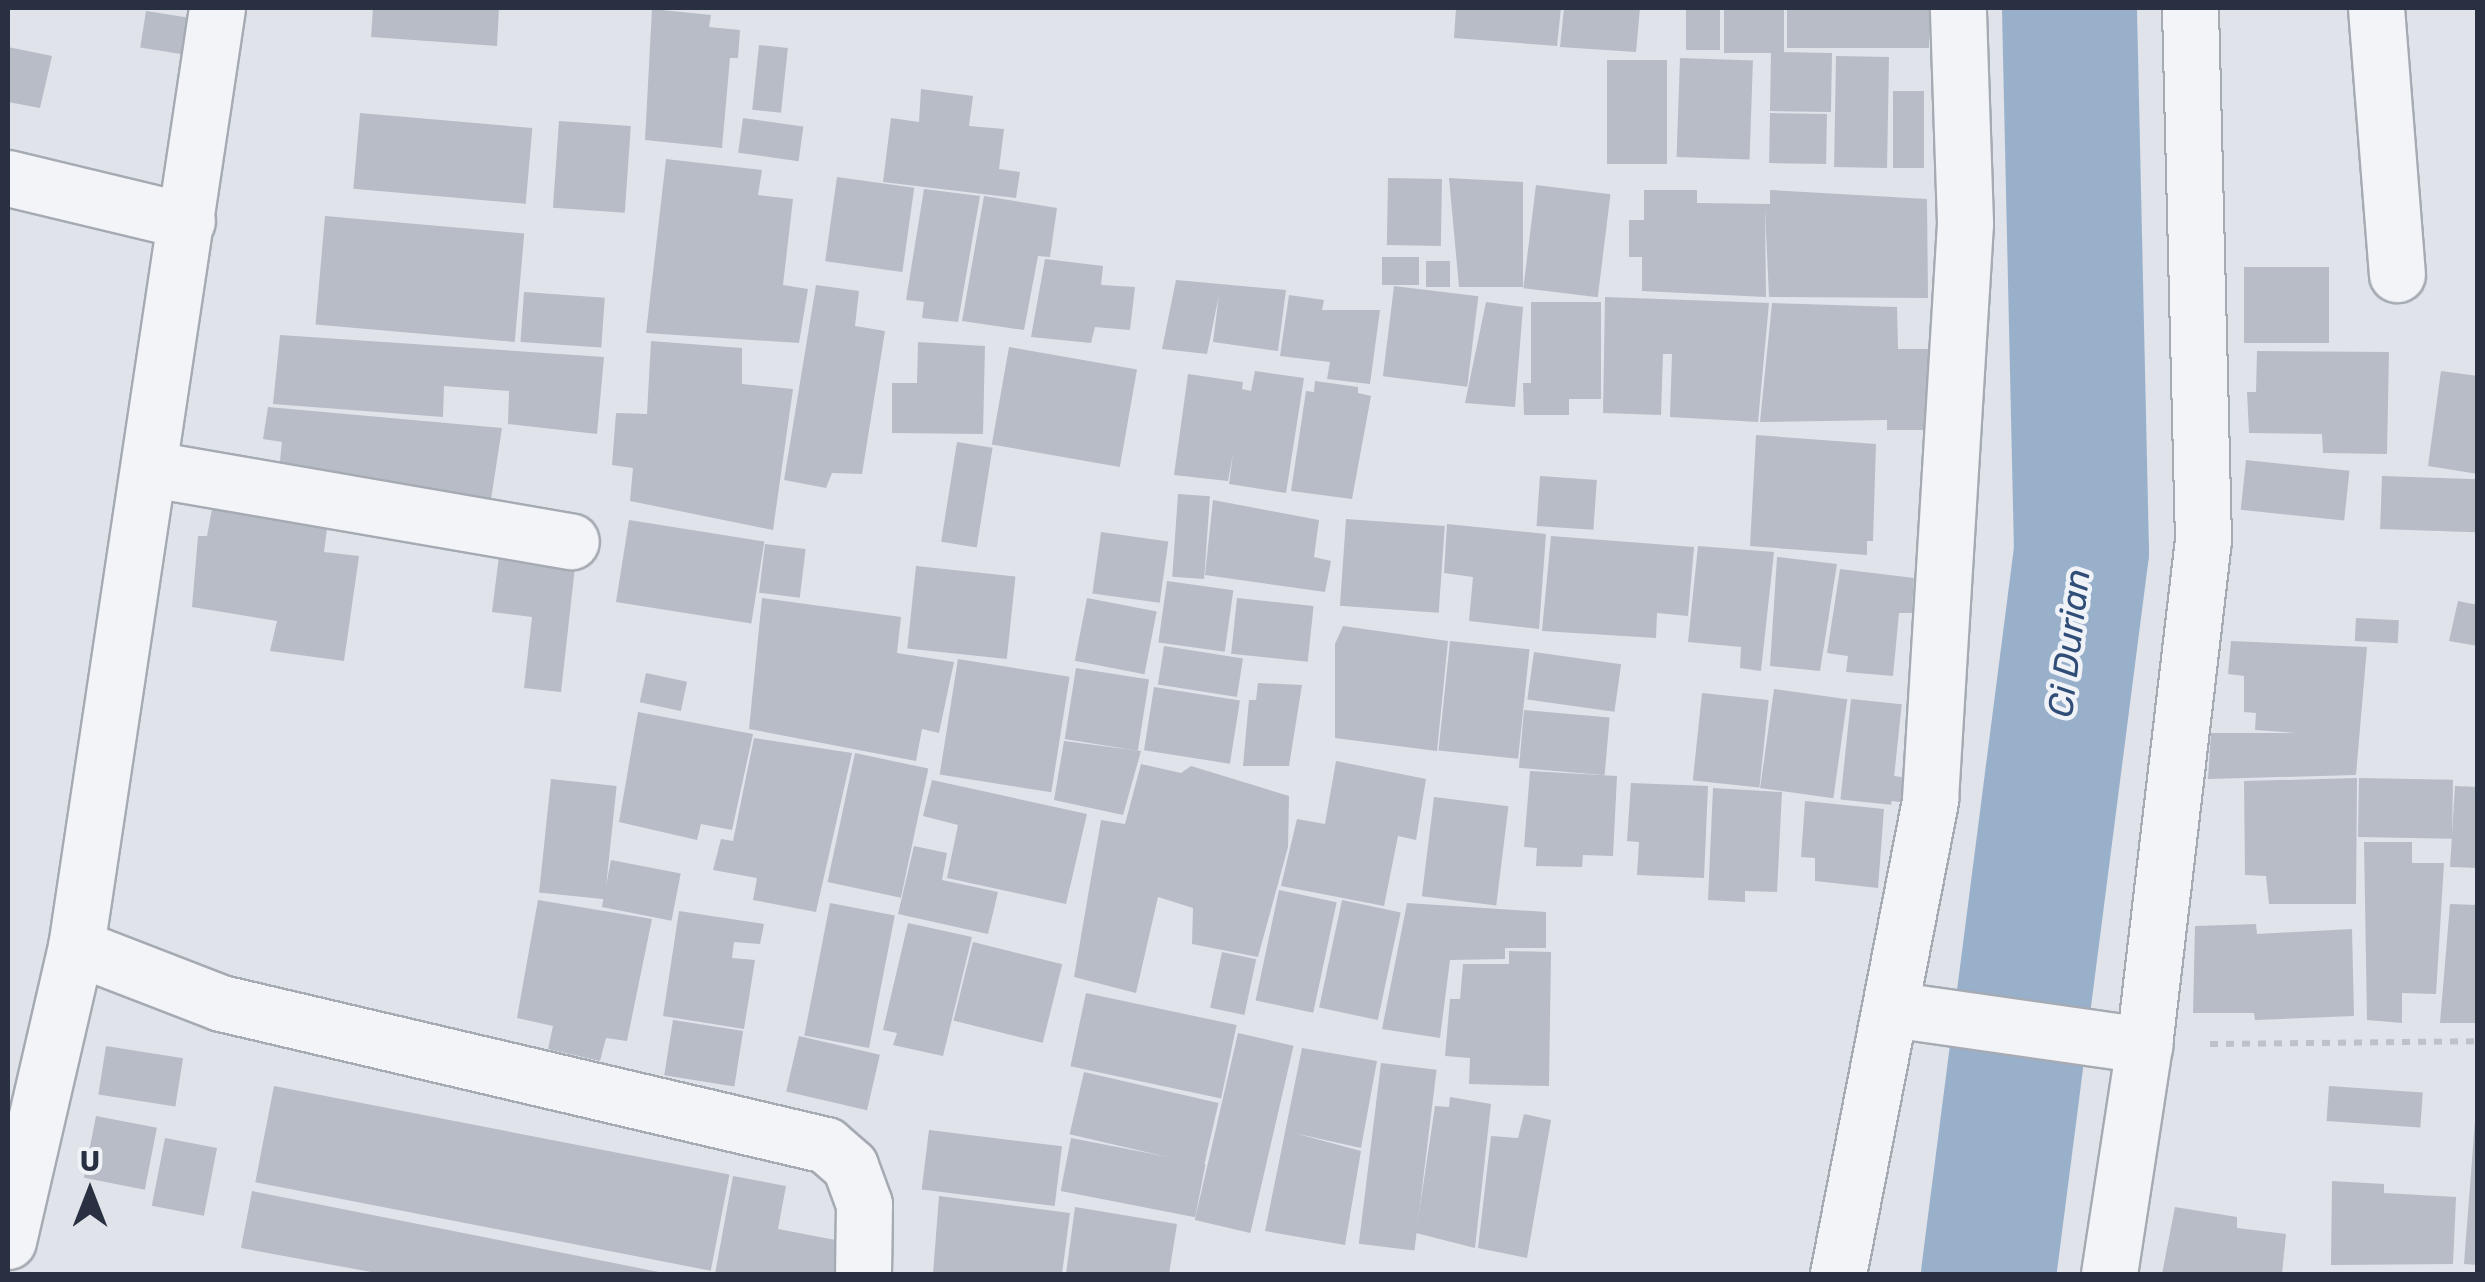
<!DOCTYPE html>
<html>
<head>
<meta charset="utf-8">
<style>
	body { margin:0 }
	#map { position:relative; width:2485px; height:1282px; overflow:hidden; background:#e0e3e9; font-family:Rubik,sans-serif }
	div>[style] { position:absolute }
	.river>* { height:135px; margin:-67.5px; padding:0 67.5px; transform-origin:67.5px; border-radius:67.5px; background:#99b0cb }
	.building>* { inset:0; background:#b7bcc6; transform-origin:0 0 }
	.path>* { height:6px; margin-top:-3px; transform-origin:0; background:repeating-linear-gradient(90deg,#bec1c8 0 8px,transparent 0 16px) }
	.roads { filter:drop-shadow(2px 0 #a5aab3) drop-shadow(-2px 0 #a5aab3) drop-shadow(0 2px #a5aab3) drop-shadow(0 -2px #a5aab3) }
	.street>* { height:55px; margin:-27.5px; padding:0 27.5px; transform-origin:27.5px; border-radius:27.5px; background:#f3f4f7 }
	span { translate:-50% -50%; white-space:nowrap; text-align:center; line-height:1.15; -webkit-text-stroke:9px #eff2f7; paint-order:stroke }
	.water-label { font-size:35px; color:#304d77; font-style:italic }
	.frame { position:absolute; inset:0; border:10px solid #283041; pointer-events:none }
	.north { position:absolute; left:40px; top:1142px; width:100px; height:100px; -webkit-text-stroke:8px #eff2f7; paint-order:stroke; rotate:0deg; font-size:28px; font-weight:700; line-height:40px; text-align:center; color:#283041 }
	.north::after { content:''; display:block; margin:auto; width:35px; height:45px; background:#283041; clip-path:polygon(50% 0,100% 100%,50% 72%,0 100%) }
</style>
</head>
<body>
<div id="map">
	<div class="river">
		<div style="left:1988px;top:1274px;width:729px;rotate:-82.67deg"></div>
		<div style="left:2081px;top:551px;width:543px;rotate:-91.27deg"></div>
	</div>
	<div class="building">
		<div style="clip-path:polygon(373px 8px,499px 8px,497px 46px,371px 37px)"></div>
		<div style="clip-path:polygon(1456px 8px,1561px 8px,1557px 46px,1454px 38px)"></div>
		<div style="clip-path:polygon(1564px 8px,1640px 8px,1636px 52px,1560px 47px)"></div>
		<div style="left:1686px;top:8px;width:34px;height:42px"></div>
		<div style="left:1724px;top:8px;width:60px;height:45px"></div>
		<div style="left:1787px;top:8px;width:142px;height:40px"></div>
		<div style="clip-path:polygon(652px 9px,711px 15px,709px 27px,740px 30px,738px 58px,730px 58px,722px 148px,645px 140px)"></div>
		<div style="left:146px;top:11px;width:47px;height:37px;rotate:9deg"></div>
		<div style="left:759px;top:45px;width:29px;height:65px;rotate:6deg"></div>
		<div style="clip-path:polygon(8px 47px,52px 56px,40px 108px,8px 102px)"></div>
		<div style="left:1771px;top:52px;width:61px;height:59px;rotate:1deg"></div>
		<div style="left:1836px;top:56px;width:53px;height:111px;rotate:1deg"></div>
		<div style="left:1680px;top:58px;width:73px;height:99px;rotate:2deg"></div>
		<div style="left:1607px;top:60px;width:60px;height:104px"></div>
		<div style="clip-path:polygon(921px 89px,973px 96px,969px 126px,1004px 129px,999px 169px,1020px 172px,1016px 198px,883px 182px,891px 118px,919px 122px)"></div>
		<div style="left:1893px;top:91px;width:31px;height:77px"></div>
		<div style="left:360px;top:113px;width:173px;height:76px;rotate:5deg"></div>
		<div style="left:1770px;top:113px;width:57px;height:50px;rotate:1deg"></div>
		<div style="left:743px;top:118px;width:61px;height:35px;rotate:8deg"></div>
		<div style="left:559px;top:121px;width:72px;height:87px;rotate:4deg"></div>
		<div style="clip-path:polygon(666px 159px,762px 170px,758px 195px,793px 199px,783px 285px,808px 289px,799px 343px,646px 333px)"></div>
		<div style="left:837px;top:177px;width:78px;height:85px;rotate:8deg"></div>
		<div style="left:1388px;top:178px;width:54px;height:67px;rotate:1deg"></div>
		<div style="clip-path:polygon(1449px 178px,1523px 182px,1523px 287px,1459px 287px)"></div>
		<div style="left:1536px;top:185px;width:75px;height:104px;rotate:7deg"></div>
		<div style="clip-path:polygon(924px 189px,980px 196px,958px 322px,922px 318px,924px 302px,906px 300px)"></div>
		<div style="clip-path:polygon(1644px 190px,1697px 190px,1697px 203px,1770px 204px,1770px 190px,1927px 199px,1928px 298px,1769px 297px,1765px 209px,1766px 297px,1642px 291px,1642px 257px,1629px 257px,1629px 220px,1644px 220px)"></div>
		<div style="clip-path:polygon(984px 196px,1057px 208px,1050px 257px,1038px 256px,1024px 330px,962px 321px)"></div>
		<div style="left:325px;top:216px;width:200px;height:109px;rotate:5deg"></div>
		<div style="left:1382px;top:257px;width:37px;height:28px"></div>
		<div style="clip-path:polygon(1045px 259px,1103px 266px,1101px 285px,1135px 287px,1130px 330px,1095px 327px,1091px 343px,1031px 337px)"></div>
		<div style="left:1426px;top:261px;width:24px;height:26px"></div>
		<div style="left:2329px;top:267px;width:76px;height:85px;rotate:90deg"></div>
		<div style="clip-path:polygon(1176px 280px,1286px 290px,1278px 351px,1213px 342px,1219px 295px,1207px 354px,1162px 349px)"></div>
		<div style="clip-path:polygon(816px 285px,859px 291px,855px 326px,885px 331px,862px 474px,832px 473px,826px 488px,784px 480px)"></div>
		<div style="left:1394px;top:286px;width:85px;height:91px;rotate:7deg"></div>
		<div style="left:524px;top:292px;width:81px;height:50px;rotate:4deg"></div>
		<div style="clip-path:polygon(1289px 295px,1324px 300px,1322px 310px,1380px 310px,1370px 384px,1327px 379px,1330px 362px,1280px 356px)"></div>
		<div style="clip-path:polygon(1605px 297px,1769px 303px,1758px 422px,1670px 417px,1672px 354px,1663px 354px,1661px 415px,1603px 413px)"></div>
		<div style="clip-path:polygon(1486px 302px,1523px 307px,1515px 407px,1465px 403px)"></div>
		<div style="clip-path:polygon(1531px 302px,1601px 302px,1601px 399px,1569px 399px,1569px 415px,1524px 415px,1523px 383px,1531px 383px)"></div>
		<div style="clip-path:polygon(1772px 303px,1897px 307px,1898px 349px,1929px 349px,1932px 430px,1887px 430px,1887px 420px,1760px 422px)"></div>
		<div style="clip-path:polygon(280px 335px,604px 357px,597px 434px,508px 424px,509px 391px,444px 386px,443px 417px,273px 404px)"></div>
		<div style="clip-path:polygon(651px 341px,742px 348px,742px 384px,793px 389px,773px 530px,630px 501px,633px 468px,612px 465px,616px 413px,647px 414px)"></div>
		<div style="clip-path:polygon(918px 342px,985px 346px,983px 434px,892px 433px,892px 383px,917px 383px)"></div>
		<div style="left:1009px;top:347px;width:130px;height:99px;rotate:10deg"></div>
		<div style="clip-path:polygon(2257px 351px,2389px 352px,2387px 454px,2323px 453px,2322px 434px,2249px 433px,2247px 392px,2256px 392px)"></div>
		<div style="clip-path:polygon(1255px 371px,1304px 378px,1286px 493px,1229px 484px,1233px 454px,1228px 481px,1174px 475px,1188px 374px,1243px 382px,1242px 389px,1251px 391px)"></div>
		<div style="clip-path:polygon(2441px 371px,2478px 376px,2478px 474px,2428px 466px)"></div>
		<div style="clip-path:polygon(1315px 381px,1358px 387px,1358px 393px,1371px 396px,1352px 499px,1291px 491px,1306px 391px,1314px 392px)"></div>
		<div style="clip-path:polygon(268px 407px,502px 428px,488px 519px,277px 490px,282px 442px,263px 439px)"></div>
		<div style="clip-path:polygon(1756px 435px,1876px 444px,1873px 541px,1867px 541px,1867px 555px,1750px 546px)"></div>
		<div style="left:957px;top:442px;width:36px;height:101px;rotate:9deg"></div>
		<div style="left:2246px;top:460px;width:104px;height:50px;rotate:6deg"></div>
		<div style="left:1540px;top:476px;width:57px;height:50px;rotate:4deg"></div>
		<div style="left:2382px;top:476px;width:96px;height:53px;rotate:2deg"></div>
		<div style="left:1178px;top:494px;width:32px;height:83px;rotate:4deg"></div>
		<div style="clip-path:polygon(1213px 500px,1319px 520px,1314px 557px,1331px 561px,1325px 592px,1205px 575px)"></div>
		<div style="clip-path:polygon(212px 509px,328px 521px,324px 552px,359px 556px,344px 661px,270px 651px,277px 621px,192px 607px,198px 536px,207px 536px)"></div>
		<div style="left:1346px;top:519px;width:99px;height:87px;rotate:4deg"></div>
		<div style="left:629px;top:520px;width:137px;height:83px;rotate:9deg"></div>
		<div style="clip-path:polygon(1447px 524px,1546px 534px,1539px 629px,1469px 621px,1473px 577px,1444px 573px)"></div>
		<div style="left:1101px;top:532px;width:68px;height:62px;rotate:8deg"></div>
		<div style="clip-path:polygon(1551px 536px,1694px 547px,1688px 616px,1657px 613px,1656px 638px,1542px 631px)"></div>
		<div style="left:765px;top:544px;width:41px;height:49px;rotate:7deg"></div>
		<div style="clip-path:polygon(1698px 546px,1774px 552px,1761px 671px,1740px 668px,1741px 647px,1688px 642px)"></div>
		<div style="clip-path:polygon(499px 556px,575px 567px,561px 692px,524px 688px,532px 617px,492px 612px)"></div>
		<div style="clip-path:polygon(1777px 557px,1837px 564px,1820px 671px,1770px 666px)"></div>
		<div style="left:916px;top:566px;width:100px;height:83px;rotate:6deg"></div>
		<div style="clip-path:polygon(1840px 569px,1914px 578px,1912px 613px,1899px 613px,1893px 676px,1846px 672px,1848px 656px,1827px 653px)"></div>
		<div style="left:1167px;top:581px;width:67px;height:62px;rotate:8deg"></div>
		<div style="clip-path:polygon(762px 598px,901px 617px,897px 653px,954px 662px,939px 733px,922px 729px,916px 761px,749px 729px)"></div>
		<div style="left:1087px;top:598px;width:71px;height:64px;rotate:11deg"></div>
		<div style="left:1237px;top:598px;width:77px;height:56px;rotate:6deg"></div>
		<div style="clip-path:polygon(2458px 601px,2478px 605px,2478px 646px,2449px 641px)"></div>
		<div style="left:2356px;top:618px;width:43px;height:23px;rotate:3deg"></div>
		<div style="clip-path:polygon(1343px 626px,1448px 641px,1437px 751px,1335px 738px,1335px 644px)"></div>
		<div style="left:1450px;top:641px;width:80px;height:110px;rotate:6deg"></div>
		<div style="clip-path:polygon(2231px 641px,2367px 647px,2356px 775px,2208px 779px,2211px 733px,2297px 733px,2255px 730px,2256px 713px,2244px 712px,2244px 676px,2228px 674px)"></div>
		<div style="left:1164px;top:646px;width:80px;height:39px;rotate:9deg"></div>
		<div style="left:1534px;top:652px;width:88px;height:48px;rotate:8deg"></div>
		<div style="left:958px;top:659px;width:113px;height:117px;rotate:9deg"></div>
		<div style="left:1076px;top:668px;width:74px;height:72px;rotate:9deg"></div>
		<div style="left:646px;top:673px;width:42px;height:30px;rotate:12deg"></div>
		<div style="clip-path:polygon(1258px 683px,1302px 685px,1289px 766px,1243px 766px,1249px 700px,1256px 700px)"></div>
		<div style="left:1154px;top:687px;width:87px;height:64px;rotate:9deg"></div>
		<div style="left:1774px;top:689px;width:74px;height:100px;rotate:8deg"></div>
		<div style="left:1702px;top:693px;width:67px;height:88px;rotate:6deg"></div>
		<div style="left:1851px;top:699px;width:51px;height:101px;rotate:6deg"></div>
		<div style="left:1524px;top:710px;width:86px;height:58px;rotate:5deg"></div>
		<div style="clip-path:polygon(638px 712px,753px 734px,732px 830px,701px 824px,697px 840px,619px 822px)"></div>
		<div style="clip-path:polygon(754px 738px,852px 753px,816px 912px,753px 900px,757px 878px,713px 870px,721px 839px,733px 841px)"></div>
		<div style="clip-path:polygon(1064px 741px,1141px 751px,1123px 815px,1054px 800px)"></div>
		<div style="left:855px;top:753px;width:75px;height:132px;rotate:12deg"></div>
		<div style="clip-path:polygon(1336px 761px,1426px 779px,1416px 840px,1398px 836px,1384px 906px,1281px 886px,1297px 819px,1325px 824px)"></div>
		<div style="clip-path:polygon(1141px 764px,1181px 773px,1191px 766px,1289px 796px,1288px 847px,1258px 957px,1192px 944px,1193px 908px,1158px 897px,1136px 993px,1074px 977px,1101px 820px,1125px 824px)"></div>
		<div style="clip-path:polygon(1530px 771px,1617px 776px,1613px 856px,1583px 855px,1582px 867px,1536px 866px,1537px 848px,1524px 847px)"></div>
		<div style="left:1894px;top:776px;width:15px;height:25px;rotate:8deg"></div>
		<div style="clip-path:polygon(2357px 778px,2356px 904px,2269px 904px,2266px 876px,2245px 875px,2244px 781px)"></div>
		<div style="left:2359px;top:778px;width:94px;height:59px;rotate:1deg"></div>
		<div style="left:551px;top:779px;width:66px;height:114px;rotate:6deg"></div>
		<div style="clip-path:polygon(932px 780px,1087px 814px,1066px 904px,947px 878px,958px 825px,923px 816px)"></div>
		<div style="clip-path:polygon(1631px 783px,1708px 786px,1704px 878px,1637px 875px,1639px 842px,1627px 841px)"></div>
		<div style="clip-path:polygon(2455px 786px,2478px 787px,2478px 868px,2450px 867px)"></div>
		<div style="clip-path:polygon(1713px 788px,1782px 792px,1777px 892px,1745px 891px,1745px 902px,1708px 900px)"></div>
		<div style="left:1434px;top:797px;width:75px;height:100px;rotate:7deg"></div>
		<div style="clip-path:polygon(1805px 801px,1884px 809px,1878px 888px,1815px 881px,1815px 858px,1801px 857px)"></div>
		<div style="clip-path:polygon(2364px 842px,2412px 842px,2412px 863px,2444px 863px,2436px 994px,2402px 993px,2402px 1023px,2367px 1020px)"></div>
		<div style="clip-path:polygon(914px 846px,947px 853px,942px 880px,998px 892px,988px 934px,898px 914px)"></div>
		<div style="left:611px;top:860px;width:71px;height:48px;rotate:11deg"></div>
		<div style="left:1279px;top:890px;width:59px;height:113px;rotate:12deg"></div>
		<div style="clip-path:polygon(538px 900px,652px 919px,627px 1041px,606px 1038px,600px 1061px,548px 1049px,553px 1026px,517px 1018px)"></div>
		<div style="left:1342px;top:900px;width:60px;height:110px;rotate:12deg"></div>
		<div style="left:830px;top:903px;width:66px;height:135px;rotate:11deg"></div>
		<div style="clip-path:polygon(1407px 903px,1546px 912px,1546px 948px,1505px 948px,1505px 959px,1450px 960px,1440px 1038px,1382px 1029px)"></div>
		<div style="clip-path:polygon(2450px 904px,2478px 905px,2478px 1023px,2440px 1023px)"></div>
		<div style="clip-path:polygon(679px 911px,764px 924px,760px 944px,734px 942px,732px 958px,755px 960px,744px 1029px,663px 1016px)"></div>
		<div style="clip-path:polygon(908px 923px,972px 937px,943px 1056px,893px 1045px,897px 1033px,883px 1030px)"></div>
		<div style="clip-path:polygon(2256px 924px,2257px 934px,2352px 929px,2354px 1016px,2255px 1020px,2254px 1013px,2193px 1013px,2195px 926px)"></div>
		<div style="left:973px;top:942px;width:92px;height:81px;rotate:14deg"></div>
		<div style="clip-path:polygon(1509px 951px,1551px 952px,1549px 1086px,1469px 1084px,1470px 1058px,1445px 1056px,1450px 999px,1460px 999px,1463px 964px,1509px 964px)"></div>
		<div style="left:1222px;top:952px;width:35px;height:57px;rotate:12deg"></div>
		<div style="left:1086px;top:993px;width:154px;height:75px;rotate:12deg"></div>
		<div style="left:673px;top:1020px;width:71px;height:56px;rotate:9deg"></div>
		<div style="left:1238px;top:1033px;width:57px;height:192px;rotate:13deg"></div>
		<div style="left:799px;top:1036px;width:83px;height:57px;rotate:13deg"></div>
		<div style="left:106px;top:1046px;width:78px;height:49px;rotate:9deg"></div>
		<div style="clip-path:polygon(1302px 1048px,1377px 1061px,1361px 1148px,1294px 1133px,1361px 1151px,1345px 1245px,1265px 1231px)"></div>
		<div style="left:1381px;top:1063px;width:56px;height:182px;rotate:7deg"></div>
		<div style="left:1084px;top:1072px;width:138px;height:64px;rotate:13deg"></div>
		<div style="left:274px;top:1086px;width:464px;height:98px;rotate:11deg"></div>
		<div style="left:2329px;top:1086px;width:94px;height:35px;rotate:4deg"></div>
		<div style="clip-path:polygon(1450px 1097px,1491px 1104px,1475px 1248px,1416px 1233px,1435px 1106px,1449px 1107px)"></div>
		<div style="clip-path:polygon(1524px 1114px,1551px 1120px,1527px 1258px,1478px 1248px,1491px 1136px,1518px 1138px)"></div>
		<div style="left:96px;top:1116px;width:62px;height:63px;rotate:11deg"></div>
		<div style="clip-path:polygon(2475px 1121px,2478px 1121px,2478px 1265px,2464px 1264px)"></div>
		<div style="left:929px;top:1130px;width:134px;height:60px;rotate:7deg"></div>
		<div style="left:165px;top:1138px;width:53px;height:69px;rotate:11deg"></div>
		<div style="left:1071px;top:1138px;width:137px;height:54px;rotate:11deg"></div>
		<div style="clip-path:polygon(733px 1176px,786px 1186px,778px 1229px,851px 1243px,845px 1274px,715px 1274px)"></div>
		<div style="clip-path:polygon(2332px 1181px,2384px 1184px,2384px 1193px,2456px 1197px,2453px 1264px,2331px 1265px)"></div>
		<div style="clip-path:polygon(252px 1191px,664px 1273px,664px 1274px,382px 1274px,241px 1248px)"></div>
		<div style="clip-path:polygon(939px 1196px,1070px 1213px,1062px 1274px,933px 1274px)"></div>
		<div style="clip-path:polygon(1075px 1207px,1177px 1224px,1169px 1274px,1066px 1274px)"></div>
		<div style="clip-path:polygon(2175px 1207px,2237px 1217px,2237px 1228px,2286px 1234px,2282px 1274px,2162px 1274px)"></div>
	</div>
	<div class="path">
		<div style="left:2210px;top:1044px;width:268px;rotate:-0.6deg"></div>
	</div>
	<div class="roads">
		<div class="street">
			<div style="left:217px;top:8px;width:950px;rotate:98.54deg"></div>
			<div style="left:76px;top:947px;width:155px;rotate:21.1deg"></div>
			<div style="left:221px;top:1003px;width:621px;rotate:13.21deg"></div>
			<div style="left:826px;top:1145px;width:32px;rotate:41deg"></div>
			<div style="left:850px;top:1166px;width:40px;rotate:69.8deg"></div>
			<div style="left:864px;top:1204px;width:70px;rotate:90.8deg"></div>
			<div style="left:2376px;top:8px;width:267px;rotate:85.5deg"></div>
			<div style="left:8px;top:178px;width:184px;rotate:13.5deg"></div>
			<div style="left:152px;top:469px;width:425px;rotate:9.8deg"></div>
			<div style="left:1891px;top:1009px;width:256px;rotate:8.1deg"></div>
			<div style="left:8px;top:1241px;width:302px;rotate:-77deg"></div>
			<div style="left:1838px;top:1274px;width:484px;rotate:-79deg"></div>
			<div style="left:1930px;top:799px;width:577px;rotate:-86.52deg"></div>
			<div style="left:1965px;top:223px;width:215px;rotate:-91.9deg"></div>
			<div style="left:2109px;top:1274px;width:232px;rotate:-81.3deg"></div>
			<div style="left:2144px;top:1045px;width:508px;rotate:-83.34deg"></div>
			<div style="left:2203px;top:540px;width:532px;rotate:-91.4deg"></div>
		</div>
	</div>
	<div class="water-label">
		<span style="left:2069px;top:643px;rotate:-83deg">Ci Durian</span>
	</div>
	<div class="frame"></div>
	<div class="north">U</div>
</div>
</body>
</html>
